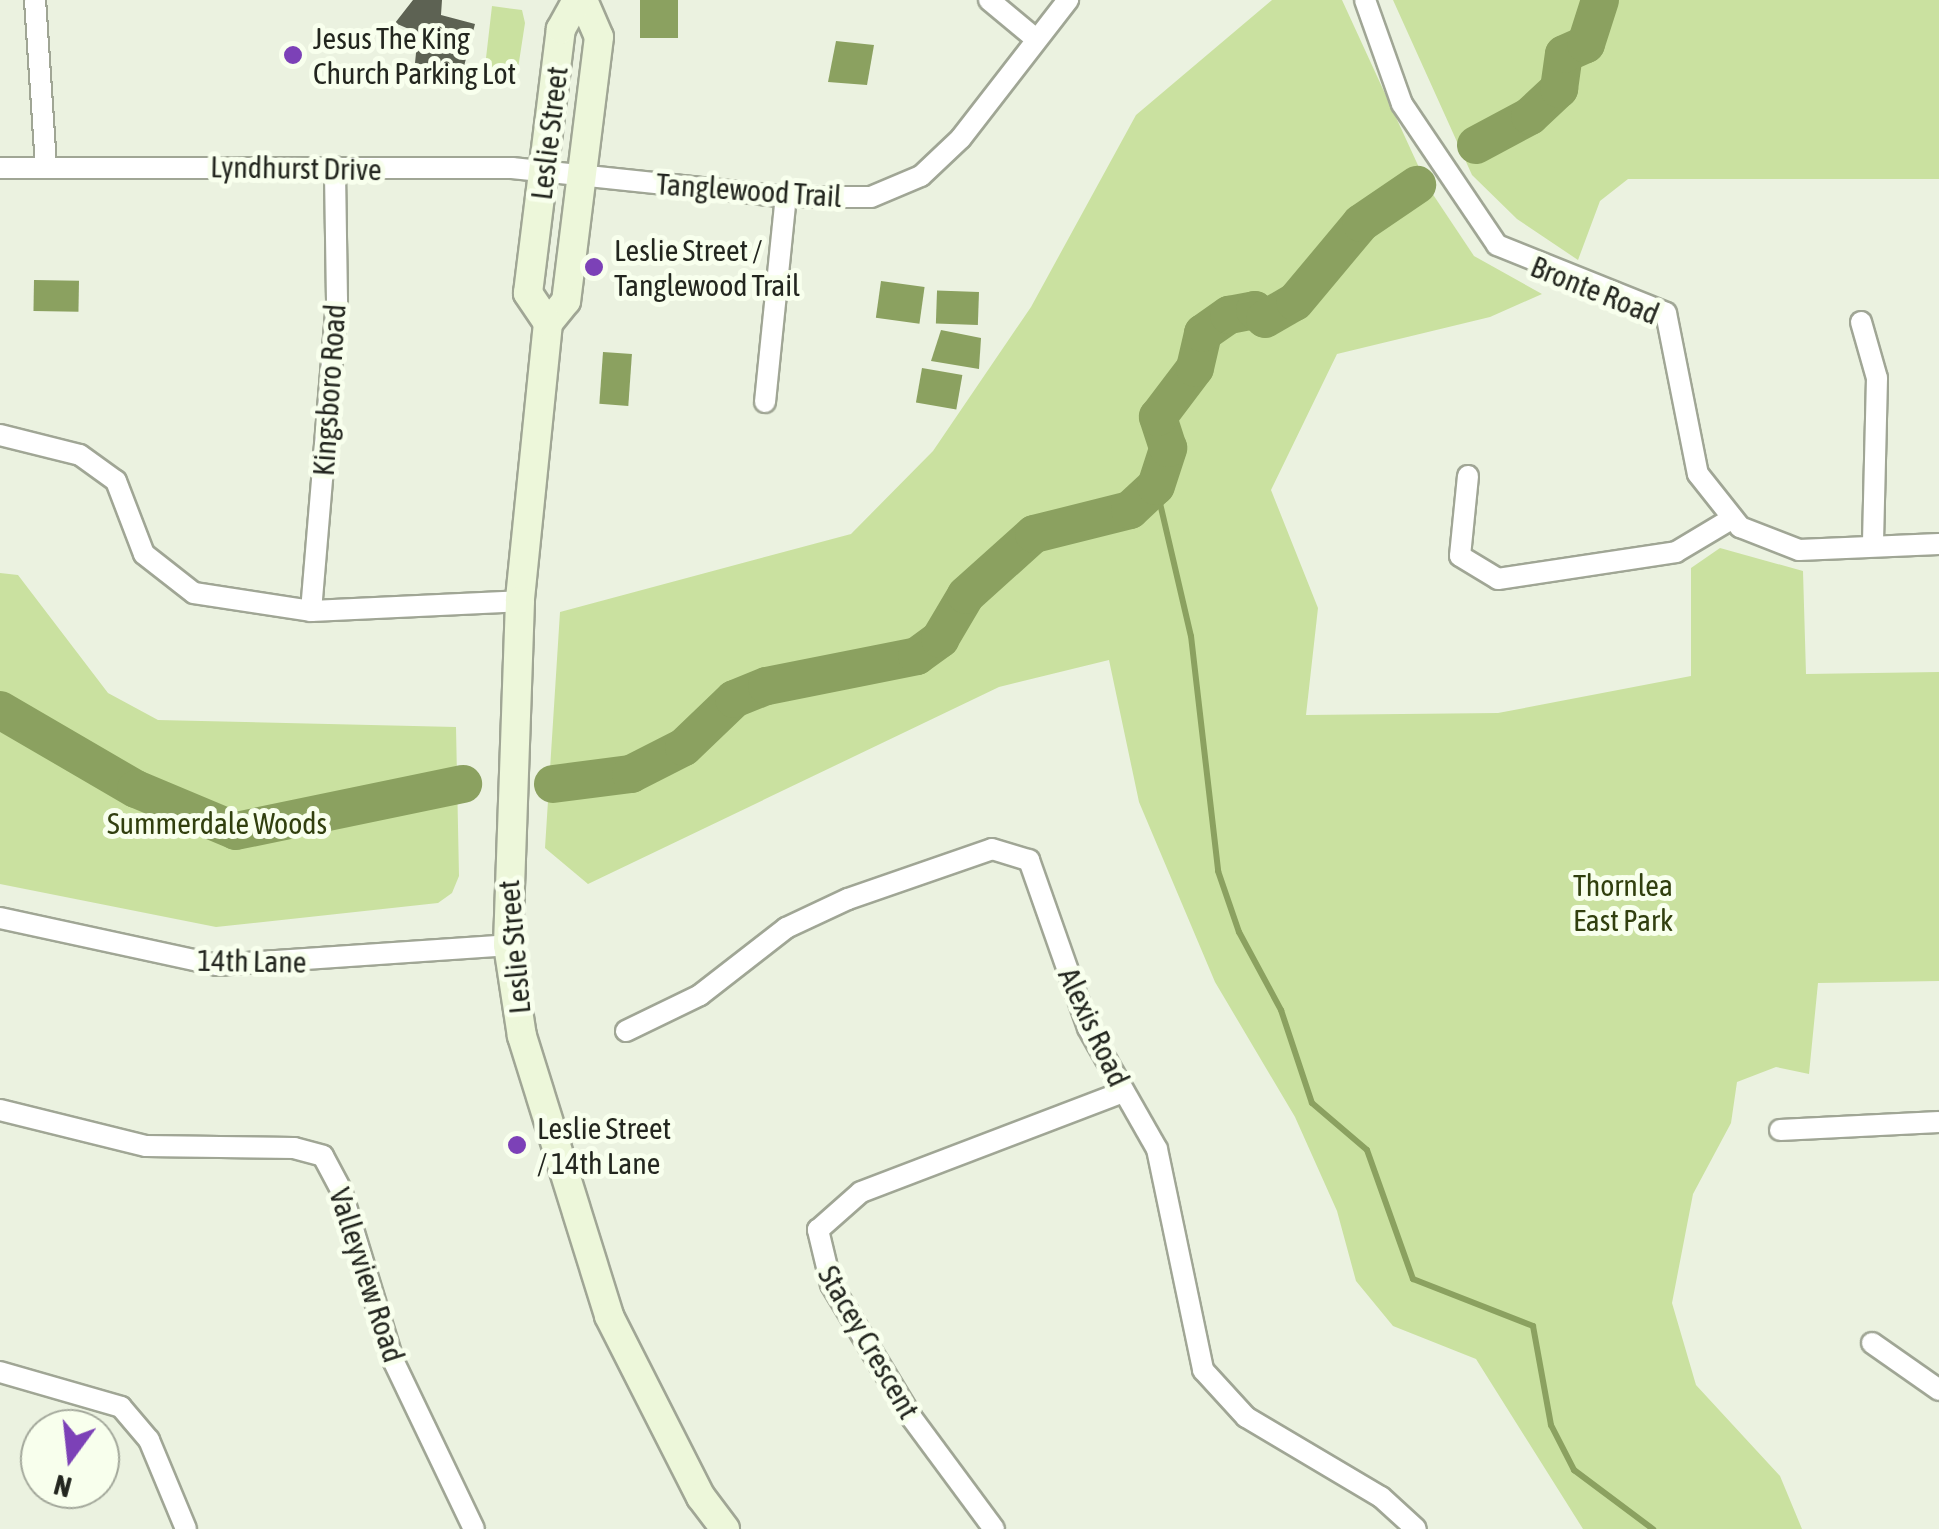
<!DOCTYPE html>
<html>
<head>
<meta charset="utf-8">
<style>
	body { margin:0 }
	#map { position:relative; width:1939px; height:1529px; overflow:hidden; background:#ebf2e0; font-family:"Asap Condensed",sans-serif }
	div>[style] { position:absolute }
	.green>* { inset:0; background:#cae1a0 }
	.water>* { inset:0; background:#8ba160; transform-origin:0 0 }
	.stream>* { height:6px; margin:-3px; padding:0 3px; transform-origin:3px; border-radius:3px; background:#8ba160 }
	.river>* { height:38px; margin:-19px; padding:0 19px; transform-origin:19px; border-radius:19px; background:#8ba160 }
	.building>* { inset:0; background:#5d6253 }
	.roads { filter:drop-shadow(2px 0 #a0a695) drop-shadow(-2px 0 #a0a695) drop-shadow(0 2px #a0a695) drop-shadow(0 -2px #a0a695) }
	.minor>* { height:20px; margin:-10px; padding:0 10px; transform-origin:10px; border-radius:10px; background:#fff }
	.secondary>* { height:28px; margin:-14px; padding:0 14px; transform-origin:14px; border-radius:14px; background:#edf7da }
	.dots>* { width:28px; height:28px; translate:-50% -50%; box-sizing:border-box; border:5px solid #f8ffed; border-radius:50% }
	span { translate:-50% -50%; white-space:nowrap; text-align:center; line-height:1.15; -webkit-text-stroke:10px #f8ffed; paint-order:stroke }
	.poi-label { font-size:30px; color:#23261f }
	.left { translate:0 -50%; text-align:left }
	.street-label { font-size:30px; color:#23261f }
	.park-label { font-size:30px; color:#313f0e }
	.north { position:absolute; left:20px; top:1409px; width:100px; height:100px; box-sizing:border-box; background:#f8ffed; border:2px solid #a3a89b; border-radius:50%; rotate:195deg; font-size:28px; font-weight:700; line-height:40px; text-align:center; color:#23261f }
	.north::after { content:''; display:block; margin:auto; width:35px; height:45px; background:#7c41b7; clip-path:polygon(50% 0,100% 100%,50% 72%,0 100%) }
</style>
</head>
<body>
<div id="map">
	<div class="green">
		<div style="clip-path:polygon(1272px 0,1342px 0,1428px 187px,1474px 256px,1542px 294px,1490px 317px,1337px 354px,1271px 490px,1318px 608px,1306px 715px,1498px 713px,1691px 676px,1691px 568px,1720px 548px,1803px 571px,1806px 674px,1939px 672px,1939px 981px,1818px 983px,1809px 1074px,1776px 1067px,1737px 1082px,1731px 1123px,1693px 1194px,1672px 1303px,1696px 1385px,1780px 1476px,1802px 1529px,1583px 1529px,1476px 1359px,1393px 1326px,1356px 1281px,1337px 1211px,1295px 1117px,1215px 982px,1139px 802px,1109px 660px,999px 687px,588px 884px,545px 848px,560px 612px,851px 534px,933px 451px,1031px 307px,1136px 115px)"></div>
		<div style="clip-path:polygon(1393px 0,1939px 0,1939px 179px,1628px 179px,1600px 201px,1578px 260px,1517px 219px,1472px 175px)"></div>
		<div style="clip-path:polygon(492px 6px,522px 10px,525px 23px,517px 75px,503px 73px,503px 86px,483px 84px)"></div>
		<div style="clip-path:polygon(0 573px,18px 575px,108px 693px,158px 720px,456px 727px,459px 876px,452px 893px,438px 903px,216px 927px,0 884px)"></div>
	</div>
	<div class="water">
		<div style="left:640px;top:0;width:38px;height:38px"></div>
		<div style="clip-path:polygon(836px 41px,874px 45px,867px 85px,828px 82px)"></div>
		<div style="left:34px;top:280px;width:45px;height:31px;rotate:1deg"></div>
		<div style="left:881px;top:281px;width:44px;height:37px;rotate:8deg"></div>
		<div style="left:979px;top:292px;width:33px;height:42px;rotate:92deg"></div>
		<div style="clip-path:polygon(941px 330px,981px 338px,979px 369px,931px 361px)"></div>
		<div style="left:603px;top:352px;width:29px;height:52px;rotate:4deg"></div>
		<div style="left:922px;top:368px;width:41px;height:35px;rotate:10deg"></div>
	</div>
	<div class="stream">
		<div style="left:1156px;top:486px;width:154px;rotate:76.9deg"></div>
		<div style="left:1191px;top:636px;width:237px;rotate:83.4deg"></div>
		<div style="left:1218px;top:871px;width:65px;rotate:71deg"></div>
		<div style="left:1239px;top:932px;width:89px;rotate:61.7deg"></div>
		<div style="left:1281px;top:1010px;width:98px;rotate:71.6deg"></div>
		<div style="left:1312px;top:1103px;width:72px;rotate:40.5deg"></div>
		<div style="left:1367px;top:1150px;width:137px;rotate:70.4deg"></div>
		<div style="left:1413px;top:1279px;width:129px;rotate:21.4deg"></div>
		<div style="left:1533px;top:1326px;width:101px;rotate:79.7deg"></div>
		<div style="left:1551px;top:1425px;width:51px;rotate:62.9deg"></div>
		<div style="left:1574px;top:1470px;width:99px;rotate:36.8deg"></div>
	</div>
	<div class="river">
		<div style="left:1476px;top:145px;width:61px;rotate:-28.2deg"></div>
		<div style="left:1530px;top:116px;width:40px;rotate:-43deg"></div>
		<div style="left:1559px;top:89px;width:35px;rotate:-82deg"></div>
		<div style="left:1564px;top:54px;width:24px;rotate:-24deg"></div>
		<div style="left:1586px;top:44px;width:46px;rotate:-72.3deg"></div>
		<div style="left:0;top:710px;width:157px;rotate:30.2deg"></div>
		<div style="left:136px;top:789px;width:108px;rotate:22.8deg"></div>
		<div style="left:236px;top:831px;width:232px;rotate:-11.7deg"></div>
		<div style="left:553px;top:784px;width:79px;rotate:-7.3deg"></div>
		<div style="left:631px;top:774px;width:59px;rotate:-27deg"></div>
		<div style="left:684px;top:747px;width:69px;rotate:-43.8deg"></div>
		<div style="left:734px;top:699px;width:35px;rotate:-22deg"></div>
		<div style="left:767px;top:686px;width:153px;rotate:-11.3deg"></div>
		<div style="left:917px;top:656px;width:29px;rotate:-36deg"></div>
		<div style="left:940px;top:639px;width:51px;rotate:-59.4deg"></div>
		<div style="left:966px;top:595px;width:91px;rotate:-41.9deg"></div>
		<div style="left:1034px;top:534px;width:99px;rotate:-14deg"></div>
		<div style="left:1130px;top:510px;width:35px;rotate:-43deg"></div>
		<div style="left:1156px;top:486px;width:40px;rotate:-72deg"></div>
		<div style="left:1168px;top:448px;width:33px;rotate:-108deg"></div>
		<div style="left:1158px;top:417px;width:61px;rotate:-52.9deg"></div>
		<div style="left:1195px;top:368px;width:36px;rotate:-77deg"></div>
		<div style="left:1203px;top:333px;width:32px;rotate:-35deg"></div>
		<div style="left:1229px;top:315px;width:26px;rotate:-11deg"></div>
		<div style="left:1255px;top:310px;width:13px;rotate:42deg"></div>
		<div style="left:1265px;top:319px;width:34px;rotate:-30deg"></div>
		<div style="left:1295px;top:302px;width:103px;rotate:-50.1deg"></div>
		<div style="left:1361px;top:223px;width:68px;rotate:-34.2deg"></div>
	</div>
	<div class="building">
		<div style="clip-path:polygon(413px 0,442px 0,441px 15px,475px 24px,462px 74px,415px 63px,418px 33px,395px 23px)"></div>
	</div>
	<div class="roads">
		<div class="minor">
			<div style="left:35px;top:0;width:166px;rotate:86.2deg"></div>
			<div style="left:989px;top:0;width:61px;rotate:39.7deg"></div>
			<div style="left:1365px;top:0;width:110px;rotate:70.4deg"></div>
			<div style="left:1402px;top:104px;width:170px;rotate:56deg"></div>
			<div style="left:1497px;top:245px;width:182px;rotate:21.9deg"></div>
			<div style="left:1666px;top:313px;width:164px;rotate:78.8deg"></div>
			<div style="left:1698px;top:474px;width:68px;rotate:51.6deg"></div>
			<div style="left:1740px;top:527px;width:63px;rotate:21.3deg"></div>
			<div style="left:1799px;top:550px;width:140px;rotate:-2.5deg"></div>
			<div style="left:0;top:168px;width:512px"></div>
			<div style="left:512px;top:168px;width:276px;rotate:6deg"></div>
			<div style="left:786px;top:197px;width:85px"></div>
			<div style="left:871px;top:197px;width:54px;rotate:-22.8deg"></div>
			<div style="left:921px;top:176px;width:55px;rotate:-43.5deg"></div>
			<div style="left:961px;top:138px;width:175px;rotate:-52.2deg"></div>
			<div style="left:1861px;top:322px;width:58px;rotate:74.1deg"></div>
			<div style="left:1877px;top:378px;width:168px;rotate:91.4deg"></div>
			<div style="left:765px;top:402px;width:206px;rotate:-84.2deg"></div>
			<div style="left:0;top:435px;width:82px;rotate:14deg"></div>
			<div style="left:80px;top:455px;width:44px;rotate:35.8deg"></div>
			<div style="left:116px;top:481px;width:78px;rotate:69deg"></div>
			<div style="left:144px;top:554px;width:63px;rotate:38deg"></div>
			<div style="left:194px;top:593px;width:118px;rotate:8.7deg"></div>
			<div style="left:311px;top:611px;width:209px;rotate:-2.7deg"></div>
			<div style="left:1468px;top:476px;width:80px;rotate:95.7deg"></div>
			<div style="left:1460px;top:556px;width:44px;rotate:31.2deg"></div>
			<div style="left:1498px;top:579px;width:180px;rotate:-8.6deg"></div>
			<div style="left:1676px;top:552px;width:66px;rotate:-30.8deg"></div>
			<div style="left:311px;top:611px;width:312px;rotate:-85.2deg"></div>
			<div style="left:337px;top:300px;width:133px;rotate:-90.9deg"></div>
			<div style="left:0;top:918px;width:222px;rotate:12.2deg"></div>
			<div style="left:217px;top:965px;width:292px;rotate:-3.9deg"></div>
			<div style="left:626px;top:1031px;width:82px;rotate:-25.9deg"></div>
			<div style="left:700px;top:995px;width:109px;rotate:-37.9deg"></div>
			<div style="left:786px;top:928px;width:68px;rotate:-25.1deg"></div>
			<div style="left:848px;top:899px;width:152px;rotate:-19.1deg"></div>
			<div style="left:992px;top:849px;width:39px;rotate:17deg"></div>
			<div style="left:1029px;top:860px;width:178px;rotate:70.6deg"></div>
			<div style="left:1088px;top:1028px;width:139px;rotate:60.3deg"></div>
			<div style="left:1157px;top:1149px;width:226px;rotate:78.2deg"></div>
			<div style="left:1203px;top:1370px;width:64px;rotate:47.5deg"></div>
			<div style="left:1246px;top:1417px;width:157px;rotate:30.7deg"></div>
			<div style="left:1381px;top:1497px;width:47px;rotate:42.4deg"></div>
			<div style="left:0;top:1110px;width:150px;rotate:13.9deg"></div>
			<div style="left:146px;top:1146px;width:148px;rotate:0.8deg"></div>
			<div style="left:294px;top:1148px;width:30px;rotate:15deg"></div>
			<div style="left:323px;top:1156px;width:38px;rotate:62deg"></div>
			<div style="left:341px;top:1190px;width:178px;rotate:73deg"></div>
			<div style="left:393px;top:1360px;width:187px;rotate:64.4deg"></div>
			<div style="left:1780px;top:1130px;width:159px;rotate:-2.9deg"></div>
			<div style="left:1872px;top:1343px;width:82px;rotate:35deg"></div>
			<div style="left:0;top:1372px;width:126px;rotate:16.1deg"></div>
			<div style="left:121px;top:1407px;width:43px;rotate:49.7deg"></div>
			<div style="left:149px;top:1440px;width:96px;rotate:67.4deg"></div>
			<div style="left:994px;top:1529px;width:138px;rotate:-126.5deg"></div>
			<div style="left:912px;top:1418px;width:157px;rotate:-121.2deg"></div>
			<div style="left:831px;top:1284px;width:56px;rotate:-103.5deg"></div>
			<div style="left:818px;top:1230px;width:57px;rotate:-41.5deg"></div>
			<div style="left:861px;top:1192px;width:280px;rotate:-20.9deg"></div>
		</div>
		<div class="secondary">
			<div style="left:583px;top:0;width:40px;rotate:66.6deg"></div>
			<div style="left:599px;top:37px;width:266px;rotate:97.1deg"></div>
			<div style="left:566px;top:301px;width:28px;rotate:129deg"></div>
			<div style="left:548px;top:323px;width:279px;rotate:95.8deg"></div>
			<div style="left:520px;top:601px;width:344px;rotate:92deg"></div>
			<div style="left:508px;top:945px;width:92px;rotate:81.3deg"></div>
			<div style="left:522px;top:1036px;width:293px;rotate:72.7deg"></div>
			<div style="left:609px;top:1316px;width:203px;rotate:63.1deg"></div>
			<div style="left:701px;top:1497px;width:40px;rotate:53deg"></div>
			<div style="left:548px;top:323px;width:36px;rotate:-124deg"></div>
			<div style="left:528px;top:293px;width:266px;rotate:-82.9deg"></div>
			<div style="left:561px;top:29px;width:33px;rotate:-61deg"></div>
		</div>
	</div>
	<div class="dots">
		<div style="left:293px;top:55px;background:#7c41b7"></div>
		<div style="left:594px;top:267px;background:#7c41b7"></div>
		<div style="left:517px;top:1145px;background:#7c41b7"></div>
	</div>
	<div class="poi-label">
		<span class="left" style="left:313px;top:55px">Jesus The King<br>Church Parking Lot</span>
		<span class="left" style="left:614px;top:267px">Leslie Street /<br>Tanglewood Trail</span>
		<span class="left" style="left:537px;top:1145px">Leslie Street<br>/ 14th Lane</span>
	</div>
	<div class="street-label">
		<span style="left:549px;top:133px;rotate:-83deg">Leslie Street</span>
		<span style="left:296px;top:168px;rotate:1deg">Lyndhurst Drive</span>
		<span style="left:749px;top:190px;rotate:4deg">Tanglewood Trail</span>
		<span style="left:1595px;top:290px;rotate:22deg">Bronte Road</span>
		<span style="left:329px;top:390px;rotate:-86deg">Kingsboro Road</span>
		<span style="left:514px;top:947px;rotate:-95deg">Leslie Street</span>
		<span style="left:252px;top:961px;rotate:1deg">14th Lane</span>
		<span style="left:1094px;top:1027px;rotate:65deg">Alexis Road</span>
		<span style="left:367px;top:1275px;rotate:72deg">Valleyview Road</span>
		<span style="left:869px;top:1342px;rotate:60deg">Stacey Crescent</span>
	</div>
	<div class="park-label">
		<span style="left:217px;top:823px">Summerdale Woods</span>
		<span style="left:1623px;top:902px">Thornlea<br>East Park</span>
	</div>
	<div class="north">N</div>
</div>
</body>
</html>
